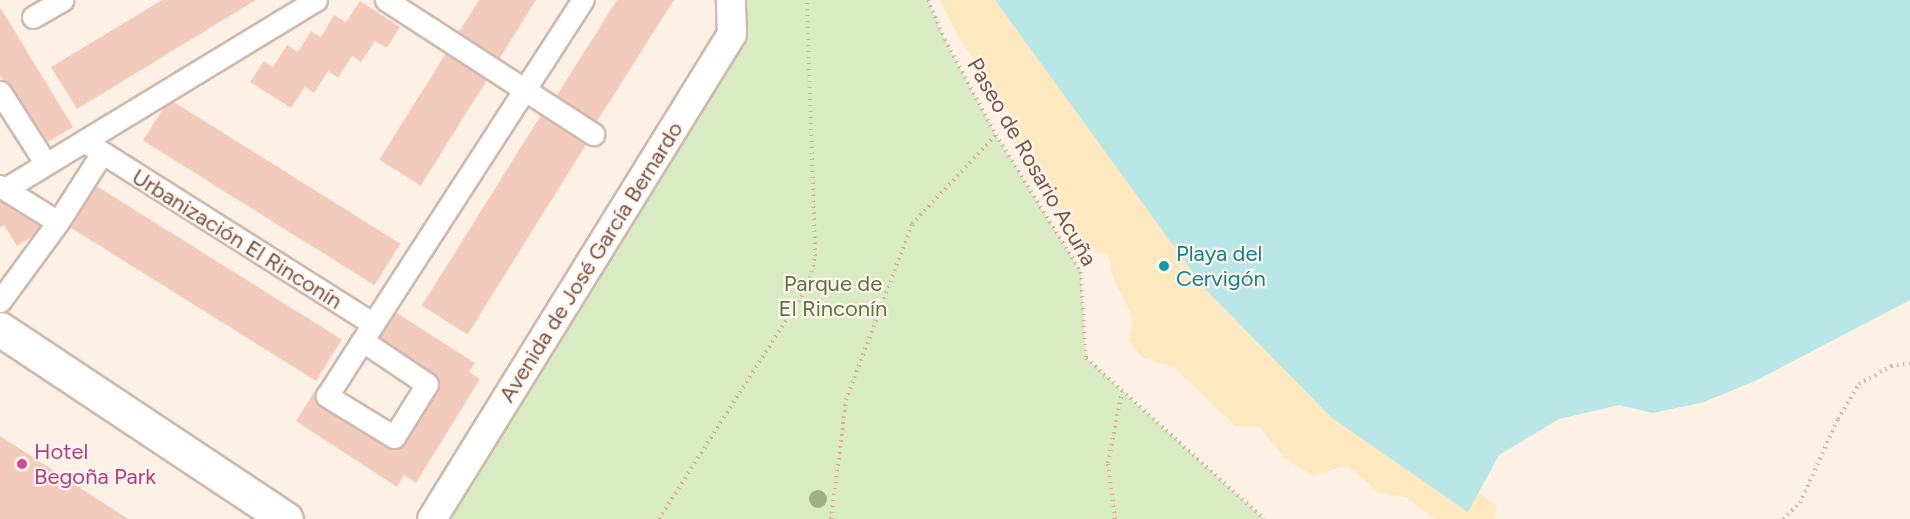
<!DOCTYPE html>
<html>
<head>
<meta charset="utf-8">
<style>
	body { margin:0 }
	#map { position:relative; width:1910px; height:519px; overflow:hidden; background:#fdf1e5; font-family:Figtree,sans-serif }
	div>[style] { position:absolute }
	.green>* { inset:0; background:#d8ebc3 }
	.sand>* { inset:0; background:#fde8bf }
	.water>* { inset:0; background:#b9e6e7 }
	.building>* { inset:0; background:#f3cbbc; transform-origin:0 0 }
	.path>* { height:4px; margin-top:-2px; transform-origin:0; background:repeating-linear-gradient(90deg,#d8ae9f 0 1.5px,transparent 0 6px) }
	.roads { filter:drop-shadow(2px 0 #d1b9ae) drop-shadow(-2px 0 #d1b9ae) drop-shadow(0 2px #d1b9ae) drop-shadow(0 -2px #d1b9ae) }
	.pedestrian>* { height:21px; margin:-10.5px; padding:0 10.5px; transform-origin:10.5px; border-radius:10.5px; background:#fff }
	.minor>* { height:28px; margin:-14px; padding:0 14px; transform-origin:14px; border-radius:14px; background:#fff }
	.tertiary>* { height:33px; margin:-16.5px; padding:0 16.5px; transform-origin:16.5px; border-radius:16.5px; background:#fff }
	.trees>* { width:18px; height:18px; margin:-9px; border-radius:50%; background:#a1ae8a }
	.dots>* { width:16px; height:16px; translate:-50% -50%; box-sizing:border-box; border:3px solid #fff5ec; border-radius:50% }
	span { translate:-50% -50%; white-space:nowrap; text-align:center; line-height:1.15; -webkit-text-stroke:4.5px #fff5ec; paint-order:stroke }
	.street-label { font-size:22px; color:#76544a }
	.culture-label { font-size:22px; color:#0d838f }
	.left { translate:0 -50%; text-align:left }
	.park-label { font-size:22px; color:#56773f }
	.hotel-label { font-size:22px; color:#b23c85 }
</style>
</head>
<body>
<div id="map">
	<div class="green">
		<div style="clip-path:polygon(731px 0,928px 0,945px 40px,996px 135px,1081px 272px,1086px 358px,1264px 519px,432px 519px,732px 34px)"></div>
	</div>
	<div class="sand">
		<div style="clip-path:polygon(940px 0,1017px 0,1466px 483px,1497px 506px,1494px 519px,1435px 519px,1406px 497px,1379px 493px,1347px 465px,1313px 476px,1285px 459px,1260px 427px,1235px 426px,1174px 367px,1143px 358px,1129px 341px,1133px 319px,1113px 278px,1108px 254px,1088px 251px,1008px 132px,1017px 125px,958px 36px)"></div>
	</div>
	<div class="water">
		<div style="clip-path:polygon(995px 0,1910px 0,1910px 300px,1755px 381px,1704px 402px,1653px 413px,1619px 405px,1559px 419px,1499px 455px,1468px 512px,1332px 418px,1205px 289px)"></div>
	</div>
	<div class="building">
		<div style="clip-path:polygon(162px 0,256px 0,77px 109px,51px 67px)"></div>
		<div style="clip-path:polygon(479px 0,536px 0,496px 64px,455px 38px)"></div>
		<div style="clip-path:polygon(617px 0,674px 0,594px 126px,554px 100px)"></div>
		<div style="clip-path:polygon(360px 1px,400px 27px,387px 48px,375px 41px,361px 62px,352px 56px,338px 78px,328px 71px,314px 93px,305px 87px,291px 108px,250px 82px,264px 61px,273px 67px,287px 45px,298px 52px,311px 31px,321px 37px,334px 15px,346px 22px)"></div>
		<div style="clip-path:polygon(0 7px,73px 127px,43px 145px,0 75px)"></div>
		<div style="left:446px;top:53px;width:49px;height:126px;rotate:32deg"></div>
		<div style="left:169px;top:99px;width:273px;height:49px;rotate:32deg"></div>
		<div style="left:541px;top:115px;width:54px;height:225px;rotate:32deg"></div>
		<div style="left:90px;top:182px;width:297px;height:49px;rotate:32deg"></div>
		<div style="clip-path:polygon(10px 193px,23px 214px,34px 208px,46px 228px,17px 246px,4px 225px,0 228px,0 200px)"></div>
		<div style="clip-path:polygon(394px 311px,475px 363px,469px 372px,480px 379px,416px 483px,404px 475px,397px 487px,296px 421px,314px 392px,397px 447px,439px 380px,375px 339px)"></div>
		<div style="clip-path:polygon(0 436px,87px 492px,128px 519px,0 519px)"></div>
	</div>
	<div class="path">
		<div style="left:928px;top:0;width:43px;rotate:67deg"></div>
		<div style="left:945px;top:40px;width:108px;rotate:61.8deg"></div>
		<div style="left:996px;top:135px;width:161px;rotate:58.2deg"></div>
		<div style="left:1081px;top:272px;width:86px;rotate:86.7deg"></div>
		<div style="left:1086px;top:358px;width:240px;rotate:42.1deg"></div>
		<div style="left:659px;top:519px;width:279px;rotate:-57.4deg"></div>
		<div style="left:809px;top:284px;width:29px;rotate:-78deg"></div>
		<div style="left:815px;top:256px;width:256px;rotate:-91.8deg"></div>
		<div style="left:831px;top:519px;width:120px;rotate:-82.8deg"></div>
		<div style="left:846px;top:400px;width:188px;rotate:-69.4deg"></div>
		<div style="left:912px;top:224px;width:122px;rotate:-46.7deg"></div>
		<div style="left:1115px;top:519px;width:56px;rotate:-97.1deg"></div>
		<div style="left:1108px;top:463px;width:73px;rotate:-79deg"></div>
		<div style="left:1783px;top:519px;width:23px;rotate:-43deg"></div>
		<div style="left:1800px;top:503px;width:92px;rotate:-65.7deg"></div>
		<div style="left:1838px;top:419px;width:41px;rotate:-59deg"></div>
		<div style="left:1859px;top:384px;width:37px;rotate:-29deg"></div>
		<div style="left:1891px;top:366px;width:19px;rotate:-9deg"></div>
	</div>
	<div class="roads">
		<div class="pedestrian">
			<div style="left:386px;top:0;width:247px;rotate:32.9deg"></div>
			<div style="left:33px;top:17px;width:34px;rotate:-30deg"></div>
			<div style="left:0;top:92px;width:85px;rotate:57.4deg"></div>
			<div style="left:84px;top:141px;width:342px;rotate:32.3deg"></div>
			<div style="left:0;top:186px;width:68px;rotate:31.8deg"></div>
			<div style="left:5px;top:189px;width:364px;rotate:-31.3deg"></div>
			<div style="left:0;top:301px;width:98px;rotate:-53.7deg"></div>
			<div style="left:58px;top:222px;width:82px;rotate:-57.5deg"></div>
			<div style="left:363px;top:341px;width:77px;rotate:33.9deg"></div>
			<div style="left:427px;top:384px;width:62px;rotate:121.9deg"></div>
			<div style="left:394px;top:437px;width:79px;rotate:-148.5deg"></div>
			<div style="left:327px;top:396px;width:85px;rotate:-57.4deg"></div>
			<div style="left:373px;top:324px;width:386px;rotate:-57.1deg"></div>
		</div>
		<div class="minor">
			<div style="left:432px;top:519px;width:570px;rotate:-58.26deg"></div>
			<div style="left:732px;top:34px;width:34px;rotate:-92deg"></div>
		</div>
		<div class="tertiary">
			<div style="left:0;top:329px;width:343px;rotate:33.6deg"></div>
		</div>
	</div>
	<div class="trees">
		<div style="left:818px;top:499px"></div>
	</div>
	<div class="dots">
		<div style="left:1164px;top:266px;background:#0f9aa8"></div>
		<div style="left:22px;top:464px;background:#d1479c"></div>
	</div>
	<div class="street-label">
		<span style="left:1032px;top:162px;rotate:60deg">Paseo de Rosario Acuña</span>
		<span style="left:237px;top:239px;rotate:32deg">Urbanización El Rinconín</span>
		<span style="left:591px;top:262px;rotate:-58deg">Avenida de José García Bernardo</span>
	</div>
	<div class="culture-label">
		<span class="left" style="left:1176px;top:266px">Playa del<br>Cervigón</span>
	</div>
	<div class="park-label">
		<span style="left:833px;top:296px">Parque de<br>El Rinconín</span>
	</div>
	<div class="hotel-label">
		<span class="left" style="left:34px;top:464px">Hotel<br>Begoña Park</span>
	</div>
</div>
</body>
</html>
